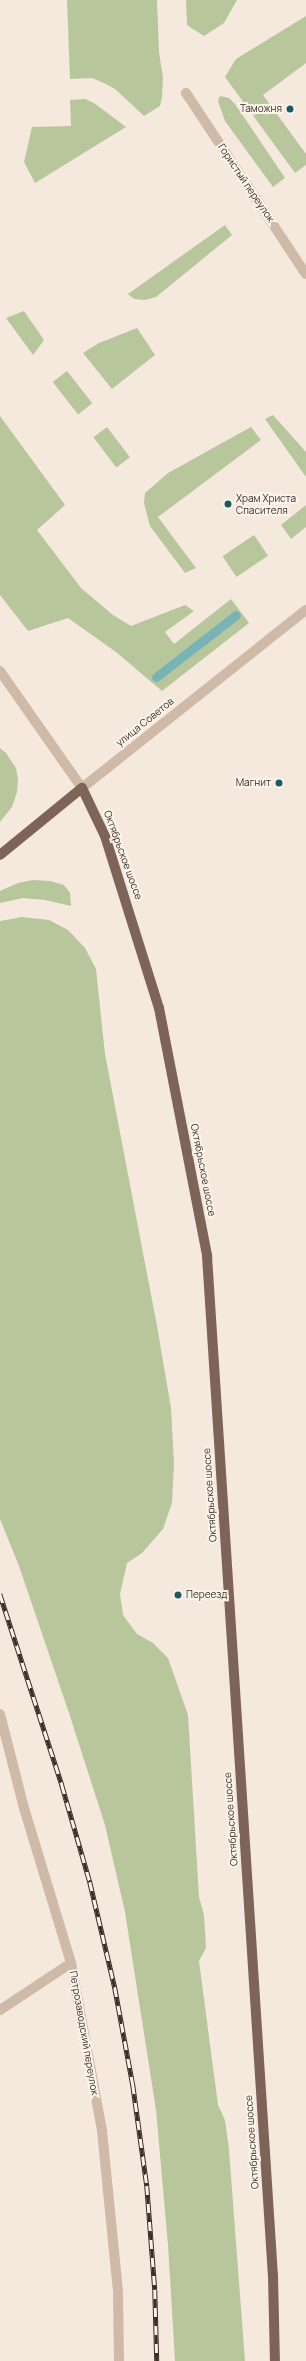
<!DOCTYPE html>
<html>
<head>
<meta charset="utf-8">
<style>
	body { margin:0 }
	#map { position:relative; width:306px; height:2361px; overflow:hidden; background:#f5e9dd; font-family:Manrope,sans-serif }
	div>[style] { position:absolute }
	.green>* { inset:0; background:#b8c69b; transform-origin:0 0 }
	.stream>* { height:9px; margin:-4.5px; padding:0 4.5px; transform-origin:4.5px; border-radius:4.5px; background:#78b4b6 }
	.minor>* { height:10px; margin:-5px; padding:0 5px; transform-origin:5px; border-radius:5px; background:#cfb9a7 }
	.major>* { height:10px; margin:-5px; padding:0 5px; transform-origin:5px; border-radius:5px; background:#7e6458 }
	.rail>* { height:4.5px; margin-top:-2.25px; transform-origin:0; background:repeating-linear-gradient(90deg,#fcf3ea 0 9px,#3b2e28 0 18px); box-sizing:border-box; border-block:1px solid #3b2e28 }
	.dots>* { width:11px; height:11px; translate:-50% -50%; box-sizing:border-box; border:2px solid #fcf3ea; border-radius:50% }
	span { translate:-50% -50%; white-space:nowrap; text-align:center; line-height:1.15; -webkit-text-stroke:4px #fcf3ea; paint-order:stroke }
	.poi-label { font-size:10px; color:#3b2e28 }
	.right { translate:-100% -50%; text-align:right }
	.left { translate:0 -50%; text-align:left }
	.street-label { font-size:10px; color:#3b2e28 }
</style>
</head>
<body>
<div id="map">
	<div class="green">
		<div style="clip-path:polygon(67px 0,157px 0,159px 52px,163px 78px,162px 97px,160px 106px,144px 116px,115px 89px,104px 83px,92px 78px,70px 79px)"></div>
		<div style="clip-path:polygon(186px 0,237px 0,224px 23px,204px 36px,187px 25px)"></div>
		<div style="clip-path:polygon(306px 16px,306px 63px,263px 95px,306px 154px,306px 165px,295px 173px,225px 77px,236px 59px)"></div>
		<div style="clip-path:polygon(220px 96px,229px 98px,235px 104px,285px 178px,273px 187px,225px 121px,218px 101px)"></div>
		<div style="clip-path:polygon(85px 99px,94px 103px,126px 127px,35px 183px,24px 162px,32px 127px,71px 126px,70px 100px)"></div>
		<div style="clip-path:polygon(225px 225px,232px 235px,156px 297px,145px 300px,134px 299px,128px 294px)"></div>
		<div style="clip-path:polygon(24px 311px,44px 340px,33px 355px,6px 318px)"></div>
		<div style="clip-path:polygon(137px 328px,155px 355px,112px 389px,83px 353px,99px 343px)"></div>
		<div style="left:67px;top:371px;width:41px;height:18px;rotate:52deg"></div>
		<div style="clip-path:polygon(273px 415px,306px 452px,306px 477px,265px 419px)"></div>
		<div style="clip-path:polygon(0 416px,65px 505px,37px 530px,81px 588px,113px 615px,131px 626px,185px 605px,194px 611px,165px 632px,174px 644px,231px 599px,249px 623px,162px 691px,116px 652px,68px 618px,28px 631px,0 595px)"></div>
		<div style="left:107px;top:427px;width:38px;height:17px;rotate:53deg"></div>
		<div style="clip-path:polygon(251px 427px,261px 440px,158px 517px,196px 568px,185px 573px,150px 526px,144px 503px,145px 493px,168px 473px)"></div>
		<div style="clip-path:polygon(306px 505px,306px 527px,291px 539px,281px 525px)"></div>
		<div style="left:254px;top:535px;width:25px;height:38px;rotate:56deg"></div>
		<div style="clip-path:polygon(0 748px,6px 753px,16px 768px,18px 780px,17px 792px,12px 807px,0 822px)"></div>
		<div style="clip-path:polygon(33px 880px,50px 881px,64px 885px,70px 893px,71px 906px,45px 900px,23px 898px,0 903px,0 891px,18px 883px)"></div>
		<div style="clip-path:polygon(22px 917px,49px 920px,68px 930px,85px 948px,96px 969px,105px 1054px,157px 1326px,171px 1408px,174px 1464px,172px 1503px,163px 1529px,142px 1553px,127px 1563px,120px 1594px,123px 1615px,137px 1634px,153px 1643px,168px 1658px,188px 1715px,199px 1897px,204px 1915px,206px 1948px,199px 1961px,218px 2105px,225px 2120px,229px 2150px,245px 2361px,175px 2361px,168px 2245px,156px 2110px,125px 1912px,105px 1825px,69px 1713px,19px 1566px,0 1519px,0 921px)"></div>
	</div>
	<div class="stream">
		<div style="left:156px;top:677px;width:101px;rotate:-37.8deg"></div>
	</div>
	<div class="minor">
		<div style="left:186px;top:93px;width:217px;rotate:56.5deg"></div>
		<div style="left:0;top:671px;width:143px;rotate:55deg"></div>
		<div style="left:82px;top:788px;width:286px;rotate:-38.5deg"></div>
		<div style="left:0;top:1714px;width:97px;rotate:75.7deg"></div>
		<div style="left:24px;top:1808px;width:162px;rotate:73.1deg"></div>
		<div style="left:71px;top:1963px;width:171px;rotate:79.5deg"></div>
		<div style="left:102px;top:2131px;width:161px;rotate:84.3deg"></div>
		<div style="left:118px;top:2291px;width:70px;rotate:89.2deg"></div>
		<div style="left:0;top:2010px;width:85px;rotate:-33.5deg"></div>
	</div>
	<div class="major">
		<div style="left:0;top:855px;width:106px;rotate:-39.3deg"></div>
		<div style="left:82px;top:788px;width:53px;rotate:64.4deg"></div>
		<div style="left:105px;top:836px;width:180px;rotate:72.6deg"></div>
		<div style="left:159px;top:1008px;width:253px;rotate:79deg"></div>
		<div style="left:207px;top:1256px;width:1022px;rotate:86.3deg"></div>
		<div style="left:273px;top:2276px;width:85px;rotate:88.7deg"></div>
	</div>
	<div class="rail">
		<div style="left:0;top:1594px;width:201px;rotate:72deg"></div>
		<div style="left:62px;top:1785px;width:101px;rotate:73.9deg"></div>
		<div style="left:90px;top:1882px;width:109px;rotate:76.7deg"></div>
		<div style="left:115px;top:1988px;width:99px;rotate:79.5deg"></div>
		<div style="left:133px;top:2085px;width:102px;rotate:82.1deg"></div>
		<div style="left:147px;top:2186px;width:104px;rotate:85.6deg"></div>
		<div style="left:155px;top:2290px;width:71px;rotate:88.4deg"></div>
	</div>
	<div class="dots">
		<div style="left:290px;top:109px;background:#195d61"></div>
		<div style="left:228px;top:504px;background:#195d61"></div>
		<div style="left:279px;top:783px;background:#195d61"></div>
		<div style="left:178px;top:1595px;background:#195d61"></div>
	</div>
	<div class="poi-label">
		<span class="right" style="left:282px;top:109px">Таможня</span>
		<span class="left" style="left:236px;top:504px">Храм Христа<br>Спасителя</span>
		<span class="right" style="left:271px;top:783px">Магнит</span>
		<span class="left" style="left:186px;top:1595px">Переезд</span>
	</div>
	<div class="street-label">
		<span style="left:246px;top:183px;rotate:56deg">Гористый переулок</span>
		<span style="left:145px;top:722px;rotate:-39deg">улица Советов</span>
		<span style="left:123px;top:855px;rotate:70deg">Октябрьское шоссе</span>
		<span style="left:203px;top:1170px;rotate:79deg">Октябрьское шоссе</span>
		<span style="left:210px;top:1495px;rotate:-94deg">Октябрьское шоссе</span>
		<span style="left:231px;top:1819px;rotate:-94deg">Октябрьское шоссе</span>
		<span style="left:84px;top:2033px;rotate:80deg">Петрозаводский переулок</span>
		<span style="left:252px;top:2142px;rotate:-94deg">Октябрьское шоссе</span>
	</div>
</div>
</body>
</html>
